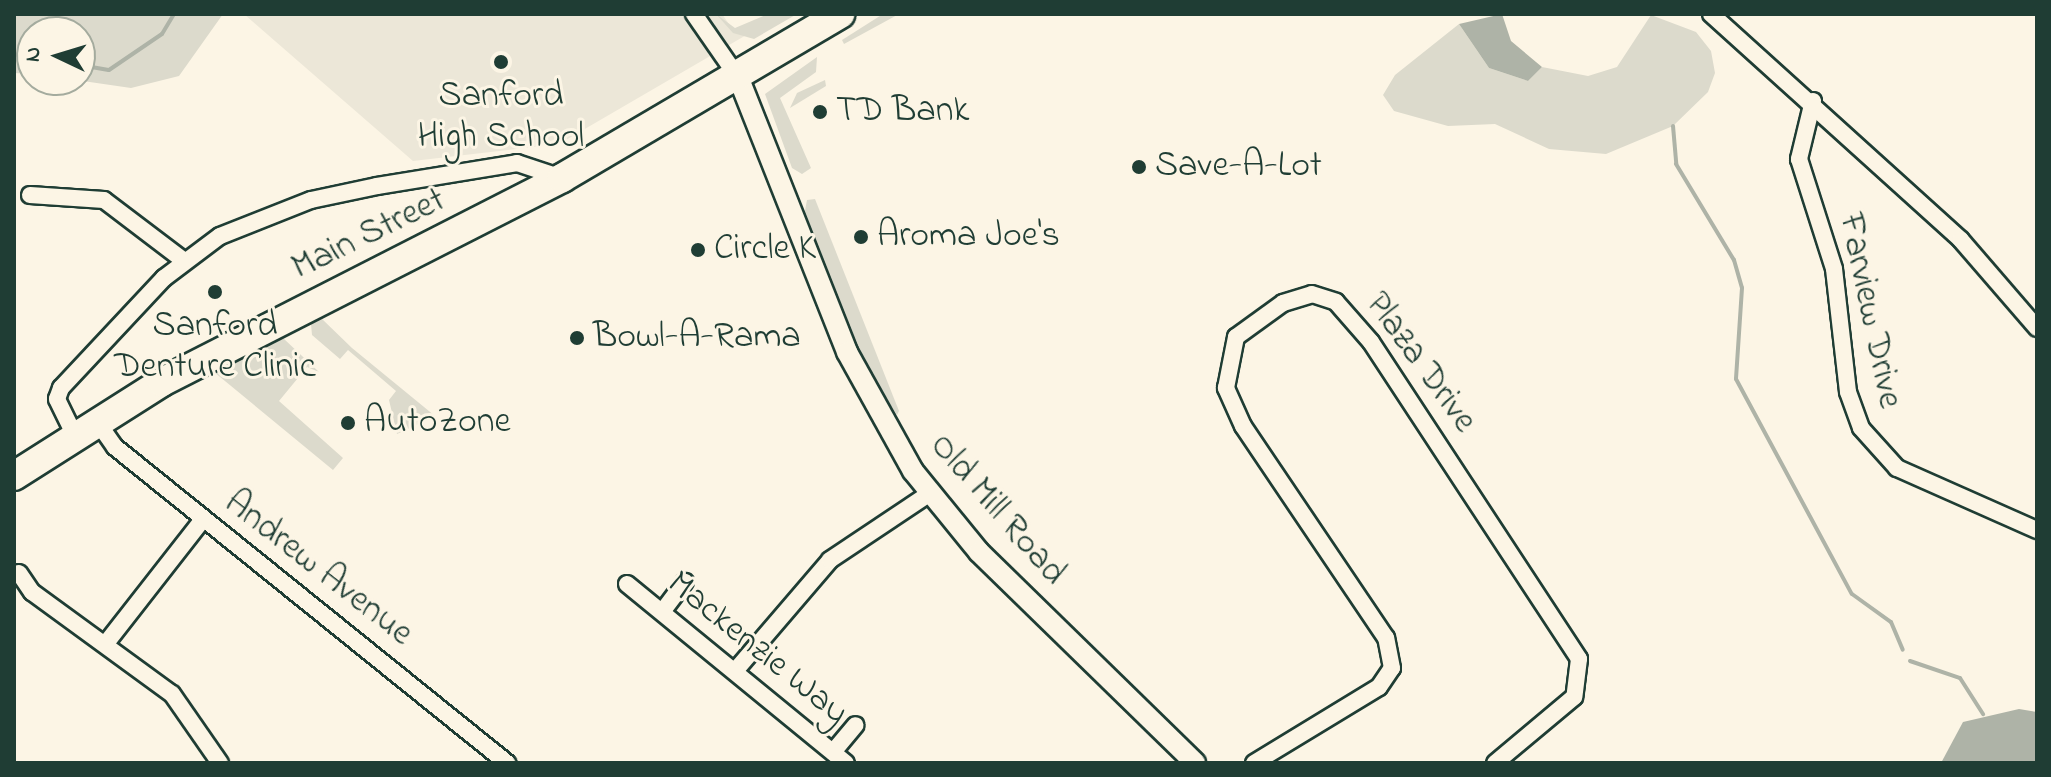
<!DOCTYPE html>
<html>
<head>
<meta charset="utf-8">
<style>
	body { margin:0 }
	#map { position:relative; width:2051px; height:777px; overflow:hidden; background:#fcf5e5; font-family:"Indie Flower",sans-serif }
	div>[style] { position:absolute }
	.built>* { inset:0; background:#ece7d8 }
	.green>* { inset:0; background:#dcdacc }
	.water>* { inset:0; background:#aeb3a7 }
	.stream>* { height:4px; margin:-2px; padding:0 2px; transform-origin:2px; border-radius:2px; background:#aeb3a7 }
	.roads { filter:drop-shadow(2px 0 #1f3d34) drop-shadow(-2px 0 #1f3d34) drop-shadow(0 2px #1f3d34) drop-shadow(0 -2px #1f3d34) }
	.minor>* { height:16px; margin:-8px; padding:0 8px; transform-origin:8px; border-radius:8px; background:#fcf5e5 }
	.tertiary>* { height:20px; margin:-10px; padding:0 10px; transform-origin:10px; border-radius:10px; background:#fcf5e5 }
	.trunk>* { height:28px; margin:-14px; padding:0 14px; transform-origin:14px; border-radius:14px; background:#fcf5e5 }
	.dots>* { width:22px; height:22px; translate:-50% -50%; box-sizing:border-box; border:4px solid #fcf5e5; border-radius:50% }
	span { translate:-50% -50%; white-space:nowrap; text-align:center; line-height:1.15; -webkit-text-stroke:6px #fcf5e5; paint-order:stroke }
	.poi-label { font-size:36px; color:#1f3d34 }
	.left { translate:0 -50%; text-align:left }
	.street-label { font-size:36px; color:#1f3d34 }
	.frame { position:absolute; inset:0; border:16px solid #1f3d34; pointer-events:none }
	.north { position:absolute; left:16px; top:16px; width:80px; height:80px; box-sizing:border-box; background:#fcf5e5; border:2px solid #a4ab9e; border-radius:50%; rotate:274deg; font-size:22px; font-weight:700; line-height:32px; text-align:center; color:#1f3d34 }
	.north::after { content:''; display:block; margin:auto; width:28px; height:36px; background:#1f3d34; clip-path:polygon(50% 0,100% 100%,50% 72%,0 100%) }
</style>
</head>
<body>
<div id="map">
	<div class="built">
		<div style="clip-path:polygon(244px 14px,722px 14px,733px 30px,748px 34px,559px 144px,413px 161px)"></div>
	</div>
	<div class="green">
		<div style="clip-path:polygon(14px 14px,223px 14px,179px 76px,131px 88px,76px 80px,80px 32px,32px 32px,32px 74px,14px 73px)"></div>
		<div style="clip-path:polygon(716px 14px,735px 28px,768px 14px,797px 14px,754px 39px,733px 33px)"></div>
		<div style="clip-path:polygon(883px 14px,899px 14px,844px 44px,842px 40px)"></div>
		<div style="clip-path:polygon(1651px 15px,1696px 32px,1711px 51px,1715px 73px,1708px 92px,1673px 126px,1606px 154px,1549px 149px,1495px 124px,1448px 126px,1394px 111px,1383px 95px,1395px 75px,1459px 24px,1489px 68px,1528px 81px,1542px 67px,1588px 76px,1617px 67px)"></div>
		<div style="clip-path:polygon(817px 57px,816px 72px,780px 98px,811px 168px,802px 174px,792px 168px,765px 94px)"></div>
		<div style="clip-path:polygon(825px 80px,826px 86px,790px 108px,797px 93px)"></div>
		<div style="clip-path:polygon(815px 199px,899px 411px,897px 415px,852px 344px,804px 216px,807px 200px)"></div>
		<div style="clip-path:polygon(322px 319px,352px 348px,435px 416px,397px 434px,389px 400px,396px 391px,348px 350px,340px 359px,312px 335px,311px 324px)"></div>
		<div style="clip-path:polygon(283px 338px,319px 372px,307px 367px,279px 401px,343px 458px,333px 470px,214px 372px)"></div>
	</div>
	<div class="water">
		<div style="clip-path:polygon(1502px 14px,1511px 41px,1542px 67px,1528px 81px,1489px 68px,1459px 24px)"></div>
		<div style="clip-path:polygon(2019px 709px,2037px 712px,2037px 763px,1941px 763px,1963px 722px)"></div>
	</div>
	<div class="stream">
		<div style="left:14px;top:55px;width:18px;rotate:-6deg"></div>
		<div style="left:80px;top:65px;width:29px;rotate:10deg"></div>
		<div style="left:109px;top:70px;width:64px;rotate:-34.2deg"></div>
		<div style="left:162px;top:34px;width:23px;rotate:-59deg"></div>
		<div style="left:1673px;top:126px;width:38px;rotate:85deg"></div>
		<div style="left:1676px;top:164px;width:112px;rotate:58.9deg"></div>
		<div style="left:1734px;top:260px;width:29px;rotate:74deg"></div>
		<div style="left:1742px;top:288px;width:91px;rotate:93.8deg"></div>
		<div style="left:1736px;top:379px;width:244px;rotate:61.7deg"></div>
		<div style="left:1852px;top:594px;width:48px;rotate:35.7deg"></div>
		<div style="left:1891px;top:622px;width:30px;rotate:67deg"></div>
		<div style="left:1910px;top:661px;width:53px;rotate:18.8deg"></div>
		<div style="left:1960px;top:678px;width:43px;rotate:57.4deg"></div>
	</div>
	<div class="roads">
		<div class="minor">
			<div style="left:694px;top:14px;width:79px;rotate:55.3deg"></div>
			<div style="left:1711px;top:14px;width:337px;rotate:42.1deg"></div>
			<div style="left:1961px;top:240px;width:116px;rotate:49.2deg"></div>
			<div style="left:1813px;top:101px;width:60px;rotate:103.6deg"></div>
			<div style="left:1799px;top:159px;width:115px;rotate:72.3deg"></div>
			<div style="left:1834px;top:269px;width:124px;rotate:83.5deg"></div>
			<div style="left:1848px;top:392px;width:38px;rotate:70deg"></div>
			<div style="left:1861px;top:428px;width:54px;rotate:48deg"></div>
			<div style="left:1897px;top:468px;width:153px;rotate:23.9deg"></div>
			<div style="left:30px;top:195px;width:74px;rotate:3.9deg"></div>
			<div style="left:104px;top:200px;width:99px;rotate:37.2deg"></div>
			<div style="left:96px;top:420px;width:33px;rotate:55deg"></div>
			<div style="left:115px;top:447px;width:504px;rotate:38.87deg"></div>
			<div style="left:74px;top:434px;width:39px;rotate:-116deg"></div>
			<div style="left:57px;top:399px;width:12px;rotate:-70deg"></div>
			<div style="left:61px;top:388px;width:151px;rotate:-46.9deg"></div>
			<div style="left:164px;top:278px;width:70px;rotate:-36.9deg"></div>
			<div style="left:220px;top:236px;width:98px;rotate:-21.6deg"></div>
			<div style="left:311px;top:200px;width:67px;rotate:-12deg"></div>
			<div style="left:377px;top:186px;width:142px;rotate:-9.3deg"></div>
			<div style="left:517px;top:163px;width:47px;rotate:18.4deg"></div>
			<div style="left:19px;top:573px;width:23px;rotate:56deg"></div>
			<div style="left:32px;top:592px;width:173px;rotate:36.1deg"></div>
			<div style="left:172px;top:694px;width:84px;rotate:55.2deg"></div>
			<div style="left:627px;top:584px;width:283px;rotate:39.3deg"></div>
			<div style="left:662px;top:612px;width:38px;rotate:-53deg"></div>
			<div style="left:107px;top:642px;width:156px;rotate:-52deg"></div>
			<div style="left:735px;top:671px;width:146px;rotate:-49.4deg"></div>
			<div style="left:830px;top:560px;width:120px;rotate:-33.8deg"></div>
			<div style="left:833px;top:752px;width:35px;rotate:-50deg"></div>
			<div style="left:1254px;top:763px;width:146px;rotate:-31.3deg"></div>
			<div style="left:1379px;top:687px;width:23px;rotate:-56deg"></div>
			<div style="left:1392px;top:668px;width:31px;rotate:-101deg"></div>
			<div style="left:1386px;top:638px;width:256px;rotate:-124deg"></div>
			<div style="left:1243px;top:426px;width:42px;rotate:-114.1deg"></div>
			<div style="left:1226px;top:388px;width:52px;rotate:-78.9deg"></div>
			<div style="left:1236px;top:337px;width:58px;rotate:-35.9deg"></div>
			<div style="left:1283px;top:303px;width:30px;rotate:-17deg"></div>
			<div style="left:1312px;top:294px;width:25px;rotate:18deg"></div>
			<div style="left:1336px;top:302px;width:53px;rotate:48.8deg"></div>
			<div style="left:1371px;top:342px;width:379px;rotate:56.7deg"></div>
			<div style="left:1579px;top:659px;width:38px;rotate:97deg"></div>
			<div style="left:1574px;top:697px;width:103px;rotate:140.1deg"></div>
		</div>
		<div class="tertiary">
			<div style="left:739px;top:79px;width:294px;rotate:68.4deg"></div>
			<div style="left:847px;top:352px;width:136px;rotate:61deg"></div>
			<div style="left:913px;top:471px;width:104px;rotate:50.8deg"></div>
			<div style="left:979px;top:552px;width:302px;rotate:44.3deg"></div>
		</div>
		<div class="trunk">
			<div style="left:14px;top:476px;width:175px;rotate:-32.4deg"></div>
			<div style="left:162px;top:382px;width:449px;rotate:-27deg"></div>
			<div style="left:562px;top:178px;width:323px;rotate:-30.5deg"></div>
		</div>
	</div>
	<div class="dots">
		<div style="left:501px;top:62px;background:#1f3d34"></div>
		<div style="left:820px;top:112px;background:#1f3d34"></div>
		<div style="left:1139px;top:167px;background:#1f3d34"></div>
		<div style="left:861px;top:237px;background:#1f3d34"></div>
		<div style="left:698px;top:250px;background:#1f3d34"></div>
		<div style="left:215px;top:292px;background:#1f3d34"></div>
		<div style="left:577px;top:338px;background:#1f3d34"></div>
		<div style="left:348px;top:423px;background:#1f3d34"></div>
	</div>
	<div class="poi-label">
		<span style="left:501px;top:117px">Sanford<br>High School</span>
		<span class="left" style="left:836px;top:112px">TD Bank</span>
		<span class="left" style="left:1155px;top:167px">Save-A-Lot</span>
		<span class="left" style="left:877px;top:237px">Aroma Joe's</span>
		<span class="left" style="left:714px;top:250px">Circle K</span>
		<span style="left:215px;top:347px">Sanford<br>Denture Clinic</span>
		<span class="left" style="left:593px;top:338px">Bowl-A-Rama</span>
		<span class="left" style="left:364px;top:423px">AutoZone</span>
	</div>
	<div class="street-label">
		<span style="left:369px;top:235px;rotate:-26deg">Main Street</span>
		<span style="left:1869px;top:311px;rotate:78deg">Farview Drive</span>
		<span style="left:1420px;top:363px;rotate:54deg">Plaza Drive</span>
		<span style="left:997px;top:510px;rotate:49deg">Old Mill Road</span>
		<span style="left:318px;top:569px;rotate:38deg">Andrew Avenue</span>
		<span style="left:757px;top:649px;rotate:39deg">Mackenzie Way</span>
	</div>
	<div class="frame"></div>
	<div class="north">N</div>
</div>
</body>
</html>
